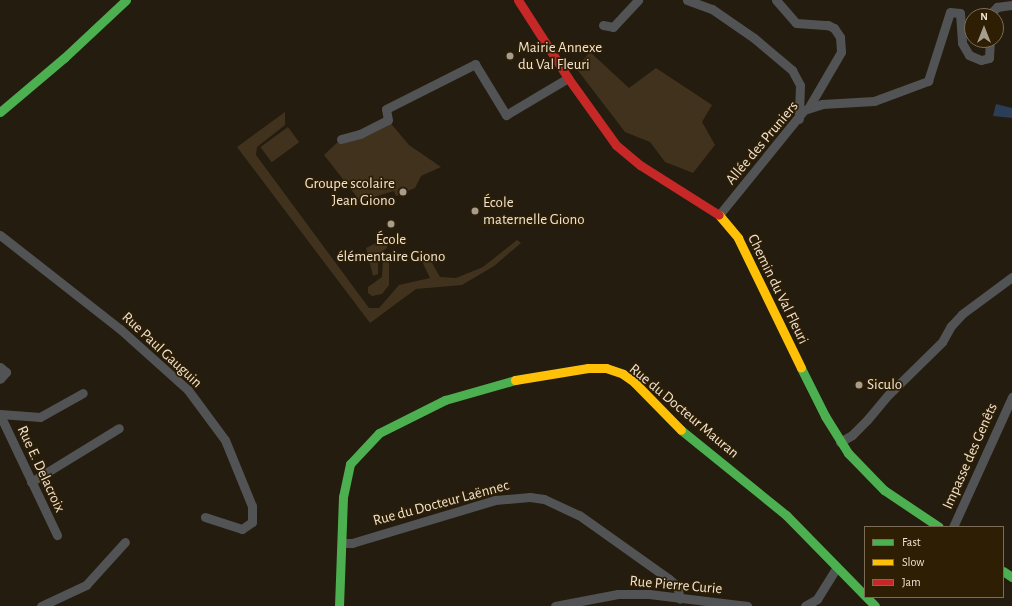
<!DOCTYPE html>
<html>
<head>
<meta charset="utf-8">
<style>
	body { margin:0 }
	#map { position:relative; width:1012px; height:606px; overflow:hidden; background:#241c0e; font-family:"Alegreya Sans",sans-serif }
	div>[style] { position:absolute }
	.green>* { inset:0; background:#41321e; transform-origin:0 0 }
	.water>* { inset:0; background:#2c3d57 }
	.street>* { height:9px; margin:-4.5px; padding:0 4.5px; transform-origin:4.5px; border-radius:4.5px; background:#525355 }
	.fast>* { height:9px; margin:-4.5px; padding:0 4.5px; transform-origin:4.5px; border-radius:4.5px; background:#4caf50 }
	.slow>* { height:9px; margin:-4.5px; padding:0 4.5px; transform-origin:4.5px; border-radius:4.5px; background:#ffc107 }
	.jam>* { height:9px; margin:-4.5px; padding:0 4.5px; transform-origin:4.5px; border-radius:4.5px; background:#c62828 }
	.dots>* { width:11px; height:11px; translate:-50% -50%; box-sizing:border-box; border:2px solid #2e1e04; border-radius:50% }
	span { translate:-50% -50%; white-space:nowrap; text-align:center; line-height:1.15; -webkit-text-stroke:3.5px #2e1e04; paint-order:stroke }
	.poi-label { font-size:15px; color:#eee3d4 }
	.left { translate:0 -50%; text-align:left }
	.right { translate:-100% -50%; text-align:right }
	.street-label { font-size:15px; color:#eee3d4 }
	.legend { position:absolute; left:864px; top:526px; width:140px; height:72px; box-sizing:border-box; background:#2e1e04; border:1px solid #7b6d57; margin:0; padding:5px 7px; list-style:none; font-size:12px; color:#eee3d4 }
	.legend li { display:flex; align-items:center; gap:8px; height:20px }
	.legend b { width:20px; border:1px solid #7b6d57 }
	.north { position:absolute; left:964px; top:8px; width:40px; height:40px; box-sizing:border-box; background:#2e1e04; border:1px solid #7b6d57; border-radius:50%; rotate:0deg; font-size:11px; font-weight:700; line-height:16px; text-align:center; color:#eee3d4 }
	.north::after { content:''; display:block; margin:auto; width:14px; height:18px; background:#a79d8f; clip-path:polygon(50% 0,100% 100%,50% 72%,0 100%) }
</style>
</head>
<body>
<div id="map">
	<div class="green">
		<div style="clip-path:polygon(590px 52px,629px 88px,656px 68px,712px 105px,702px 122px,715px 145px,693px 173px,665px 162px,650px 142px,625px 132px,576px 68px)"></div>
		<div style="clip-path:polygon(285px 112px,285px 125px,257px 147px,256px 155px,369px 308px,379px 308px,399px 285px,430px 278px,418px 253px,427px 254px,440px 277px,456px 278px,483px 267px,517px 240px,521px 243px,494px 266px,462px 285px,416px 289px,370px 323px,237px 147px)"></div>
		<div style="clip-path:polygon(388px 120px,409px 145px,441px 167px,421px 176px,415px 188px,396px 196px,394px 191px,360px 201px,324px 155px,341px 139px)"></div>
		<div style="left:288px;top:127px;width:19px;height:34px;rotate:54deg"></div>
		<div style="clip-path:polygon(386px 238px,387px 248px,381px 252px,378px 261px,378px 274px,373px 276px,366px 248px)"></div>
		<div style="clip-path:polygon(383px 259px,389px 261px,389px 285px,382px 294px,372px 296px,368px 293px,368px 287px,382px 277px)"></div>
	</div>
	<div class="water">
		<div style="clip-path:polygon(996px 104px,1012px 108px,1012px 118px,993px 116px)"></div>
	</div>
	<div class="street">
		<div style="left:687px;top:0;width:27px;rotate:20deg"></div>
		<div style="left:712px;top:9px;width:51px;rotate:34.6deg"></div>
		<div style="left:754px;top:38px;width:50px;rotate:40.1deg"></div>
		<div style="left:792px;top:70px;width:17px;rotate:62deg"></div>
		<div style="left:800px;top:85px;width:34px;rotate:92deg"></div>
		<div style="left:776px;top:0;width:30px;rotate:49deg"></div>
		<div style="left:796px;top:23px;width:32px;rotate:4deg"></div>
		<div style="left:828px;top:25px;width:7px;rotate:27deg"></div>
		<div style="left:834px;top:28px;width:11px;rotate:56deg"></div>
		<div style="left:840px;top:37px;width:15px;rotate:86deg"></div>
		<div style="left:841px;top:52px;width:64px;rotate:120.2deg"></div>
		<div style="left:988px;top:16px;width:13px;rotate:-45deg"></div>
		<div style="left:997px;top:7px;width:15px;rotate:-8deg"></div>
		<div style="left:603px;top:25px;width:10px;rotate:11deg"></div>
		<div style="left:613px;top:27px;width:37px;rotate:-47deg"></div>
		<div style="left:341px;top:139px;width:20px;rotate:-15deg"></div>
		<div style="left:360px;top:134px;width:31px;rotate:-27deg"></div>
		<div style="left:388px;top:120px;width:11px;rotate:-100deg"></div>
		<div style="left:386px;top:109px;width:100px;rotate:-26.8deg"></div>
		<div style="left:475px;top:64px;width:60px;rotate:58.7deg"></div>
		<div style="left:506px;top:115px;width:72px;rotate:-30.8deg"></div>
		<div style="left:719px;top:215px;width:135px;rotate:-51deg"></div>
		<div style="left:804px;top:110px;width:19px;rotate:-18deg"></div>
		<div style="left:822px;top:104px;width:52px;rotate:-3.3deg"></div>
		<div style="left:874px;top:101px;width:58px;rotate:-20.3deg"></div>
		<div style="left:928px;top:81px;width:72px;rotate:-72.3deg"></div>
		<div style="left:950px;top:12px;width:10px;rotate:6deg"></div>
		<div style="left:960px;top:13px;width:30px;rotate:86deg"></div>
		<div style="left:962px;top:43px;width:14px;rotate:60deg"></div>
		<div style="left:969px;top:55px;width:13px;rotate:23deg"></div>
		<div style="left:981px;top:60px;width:8px;rotate:-14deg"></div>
		<div style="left:989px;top:58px;width:18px;rotate:-87deg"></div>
		<div style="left:0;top:235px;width:152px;rotate:38.1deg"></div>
		<div style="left:120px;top:329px;width:91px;rotate:41.9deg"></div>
		<div style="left:188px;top:390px;width:62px;rotate:53.5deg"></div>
		<div style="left:225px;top:440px;width:71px;rotate:67.8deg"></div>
		<div style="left:252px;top:506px;width:16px;rotate:90deg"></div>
		<div style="left:252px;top:522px;width:12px;rotate:145deg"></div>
		<div style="left:242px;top:529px;width:39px;rotate:-162deg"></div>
		<div style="left:0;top:367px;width:8px;rotate:40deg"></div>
		<div style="left:6px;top:372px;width:9px;rotate:131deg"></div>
		<div style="left:0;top:414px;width:40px;rotate:4.3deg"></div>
		<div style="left:40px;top:417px;width:49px;rotate:-29.2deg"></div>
		<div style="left:0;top:415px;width:133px;rotate:64.6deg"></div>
		<div style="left:840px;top:442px;width:14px;rotate:-30deg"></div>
		<div style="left:852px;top:435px;width:21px;rotate:-45deg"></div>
		<div style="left:867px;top:420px;width:33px;rotate:-50deg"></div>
		<div style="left:888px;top:395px;width:76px;rotate:-44.5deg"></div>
		<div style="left:942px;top:342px;width:18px;rotate:-61deg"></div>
		<div style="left:951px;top:326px;width:16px;rotate:-47deg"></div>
		<div style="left:962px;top:314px;width:62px;rotate:-36.5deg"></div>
		<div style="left:31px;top:482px;width:103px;rotate:-31.5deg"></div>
		<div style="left:953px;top:527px;width:143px;rotate:-65.6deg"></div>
		<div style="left:342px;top:543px;width:10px"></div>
		<div style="left:352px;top:543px;width:149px;rotate:-16.7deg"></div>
		<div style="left:495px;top:500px;width:35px;rotate:-5deg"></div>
		<div style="left:530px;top:497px;width:14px;rotate:8deg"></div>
		<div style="left:544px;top:499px;width:38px;rotate:25deg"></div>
		<div style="left:579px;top:515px;width:110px;rotate:35.4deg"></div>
		<div style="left:669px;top:579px;width:11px;rotate:41deg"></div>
		<div style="left:677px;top:586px;width:13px;rotate:77deg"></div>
		<div style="left:41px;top:606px;width:50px;rotate:-25deg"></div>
		<div style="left:86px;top:585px;width:58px;rotate:-47.8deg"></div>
		<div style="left:555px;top:606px;width:64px;rotate:-10.8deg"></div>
		<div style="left:618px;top:594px;width:31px"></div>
		<div style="left:649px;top:594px;width:99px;rotate:7deg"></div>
		<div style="left:805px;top:606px;width:14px;rotate:-30deg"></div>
		<div style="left:817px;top:599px;width:36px;rotate:-58deg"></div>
	</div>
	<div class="fast">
		<div style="left:0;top:112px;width:84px;rotate:-40.2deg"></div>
		<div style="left:64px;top:58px;width:85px;rotate:-43.1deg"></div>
		<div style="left:801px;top:368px;width:54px;rotate:63.4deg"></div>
		<div style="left:825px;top:416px;width:44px;rotate:58.1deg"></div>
		<div style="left:848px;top:453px;width:52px;rotate:45.8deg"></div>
		<div style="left:884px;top:490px;width:66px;rotate:33.9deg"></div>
		<div style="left:681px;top:430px;width:135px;rotate:39deg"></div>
		<div style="left:786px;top:515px;width:127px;rotate:45.6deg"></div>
		<div style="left:1003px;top:571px;width:11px;rotate:34deg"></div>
		<div style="left:339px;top:606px;width:109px;rotate:-87.9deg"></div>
		<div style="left:343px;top:497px;width:34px;rotate:-78deg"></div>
		<div style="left:350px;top:464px;width:42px;rotate:-46.9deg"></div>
		<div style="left:379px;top:433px;width:74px;rotate:-26.6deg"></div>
		<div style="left:445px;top:400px;width:73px;rotate:-15.9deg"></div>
	</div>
	<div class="slow">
		<div style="left:719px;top:215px;width:30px;rotate:50deg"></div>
		<div style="left:738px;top:238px;width:144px;rotate:64.1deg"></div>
		<div style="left:515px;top:380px;width:74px;rotate:-9.3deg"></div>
		<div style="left:588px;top:368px;width:18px"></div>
		<div style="left:606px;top:368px;width:18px;rotate:19deg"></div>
		<div style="left:623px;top:374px;width:14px;rotate:36deg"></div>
		<div style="left:634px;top:382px;width:67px;rotate:45.6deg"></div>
	</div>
	<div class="jam">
		<div style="left:518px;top:0;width:93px;rotate:57.3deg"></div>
		<div style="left:568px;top:78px;width:82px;rotate:54.4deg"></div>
		<div style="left:616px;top:145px;width:31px;rotate:40deg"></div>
		<div style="left:640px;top:165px;width:93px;rotate:32.3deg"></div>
	</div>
	<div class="dots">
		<div style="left:510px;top:56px;background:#a79d8f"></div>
		<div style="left:403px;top:192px;background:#a79d8f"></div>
		<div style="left:475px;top:211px;background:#a79d8f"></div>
		<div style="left:391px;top:224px;background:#a79d8f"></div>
		<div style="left:859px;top:385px;background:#a79d8f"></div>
	</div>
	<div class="poi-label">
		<span class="left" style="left:518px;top:56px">Mairie Annexe<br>du Val Fleuri</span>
		<span class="right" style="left:395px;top:192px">Groupe scolaire<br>Jean Giono</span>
		<span class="left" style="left:483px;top:211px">École<br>maternelle Giono</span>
		<span style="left:391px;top:248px">École<br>élémentaire Giono</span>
		<span class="left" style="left:867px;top:385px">Siculo</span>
	</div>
	<div class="street-label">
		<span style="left:762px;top:143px;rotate:-50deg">Allée des Pruniers</span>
		<span style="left:778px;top:289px;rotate:64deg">Chemin du Val Fleuri</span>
		<span style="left:162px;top:350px;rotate:43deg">Rue Paul Gauguin</span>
		<span style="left:684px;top:411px;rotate:40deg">Rue du Docteur Mauran</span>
		<span style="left:970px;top:456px;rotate:-66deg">Impasse des Genêts</span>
		<span style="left:41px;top:469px;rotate:65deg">Rue E. Delacroix</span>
		<span style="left:441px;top:503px;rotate:-15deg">Rue du Docteur Laënnec</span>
		<span style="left:676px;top:585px;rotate:5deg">Rue Pierre Curie</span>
	</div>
	<ul class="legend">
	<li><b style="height:5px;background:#4caf50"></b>Fast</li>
	<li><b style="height:5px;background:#ffc107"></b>Slow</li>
	<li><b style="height:5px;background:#c62828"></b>Jam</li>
	</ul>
	<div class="north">N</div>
</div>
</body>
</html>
